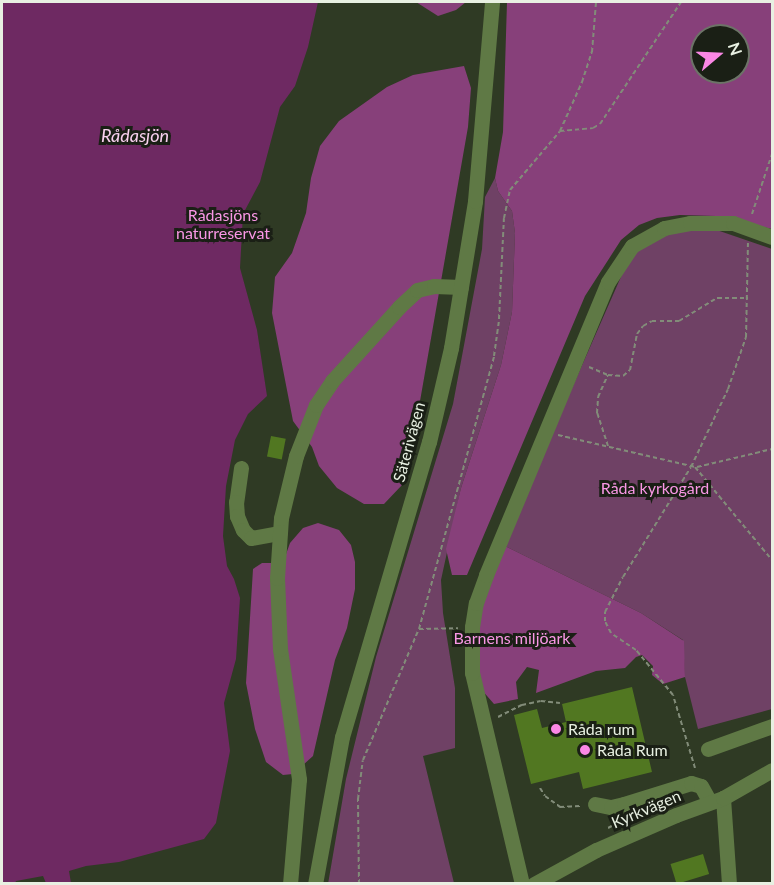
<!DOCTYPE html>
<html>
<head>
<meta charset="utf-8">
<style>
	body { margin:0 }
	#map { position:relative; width:774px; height:885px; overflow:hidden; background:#2f3a24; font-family:Lato,sans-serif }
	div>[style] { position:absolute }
	.green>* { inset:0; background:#6f4165 }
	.forest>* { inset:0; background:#87407a }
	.water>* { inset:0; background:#6e2962 }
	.building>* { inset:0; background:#517721; transform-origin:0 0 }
	.path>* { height:2px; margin-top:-1px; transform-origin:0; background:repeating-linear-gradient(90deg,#828c79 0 4.5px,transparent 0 7.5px) }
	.minor>* { height:15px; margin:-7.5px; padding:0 7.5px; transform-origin:7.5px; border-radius:7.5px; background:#5f7945 }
	.dots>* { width:16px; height:16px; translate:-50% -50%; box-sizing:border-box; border:3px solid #1a1f15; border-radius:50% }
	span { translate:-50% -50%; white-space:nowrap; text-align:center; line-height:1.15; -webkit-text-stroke:6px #1a1f15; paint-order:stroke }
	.park-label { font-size:16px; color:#f997e5 }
	.street-label { font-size:16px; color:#e8f0e2 }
	.poi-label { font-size:16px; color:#e8f0e2 }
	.left { translate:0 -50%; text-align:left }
	.water-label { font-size:18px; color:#f9d0ef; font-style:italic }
	.frame { position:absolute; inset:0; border:3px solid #e8f0e2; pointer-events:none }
	.north { position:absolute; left:690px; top:24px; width:60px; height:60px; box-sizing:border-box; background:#1a1f15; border:2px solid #6c7367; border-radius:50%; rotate:71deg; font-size:16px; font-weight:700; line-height:24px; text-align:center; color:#e8f0e2 }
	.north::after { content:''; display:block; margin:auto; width:21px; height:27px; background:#fb87e5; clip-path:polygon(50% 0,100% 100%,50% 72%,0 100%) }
</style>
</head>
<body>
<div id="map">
	<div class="green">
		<div style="clip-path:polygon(495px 178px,498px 191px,512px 211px,515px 233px,512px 312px,501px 365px,461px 488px,441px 580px,443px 613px,455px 688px,455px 748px,423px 756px,454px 883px,328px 884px,346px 779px,376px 657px,453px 404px,482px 249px,485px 197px)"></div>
		<div style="clip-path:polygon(705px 226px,772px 249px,772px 709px,698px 729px,685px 677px,683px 640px,641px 613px,503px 545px,631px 254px,665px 232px)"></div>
	</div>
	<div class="forest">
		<div style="clip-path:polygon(416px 2px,466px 2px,456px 10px,438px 16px)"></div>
		<div style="clip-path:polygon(evenodd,507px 2px,772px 2px,772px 229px,716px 216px,680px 215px,657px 218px,639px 225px,621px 240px,585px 296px,467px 575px,452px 575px,446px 549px,461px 488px,501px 365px,512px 312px,515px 233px,512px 211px,498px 191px,495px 178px,503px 132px,507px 2px,702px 36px,738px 36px,738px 72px,702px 72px,702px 36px)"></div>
		<div style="clip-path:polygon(464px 66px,471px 88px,468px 127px,416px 424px,402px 485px,384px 504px,364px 504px,337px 488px,319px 466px,312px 447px,293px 421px,272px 313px,275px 277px,292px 253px,306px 213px,311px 178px,320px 146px,339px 121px,387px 87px,413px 75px)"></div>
		<div style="clip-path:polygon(318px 523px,339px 530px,351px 545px,355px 562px,355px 589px,347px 628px,335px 660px,313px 756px,293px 774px,283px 775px,266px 762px,255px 729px,246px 683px,253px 569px,262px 563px,274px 563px,285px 557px,290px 543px,303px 528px)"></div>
		<div style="clip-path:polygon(503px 545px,641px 613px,684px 641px,685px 677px,663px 684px,652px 675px,653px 666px,642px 655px,636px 657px,625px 668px,596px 671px,536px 693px,539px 670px,527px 667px,516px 682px,518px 699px,494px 704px,481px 689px,476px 675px,481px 610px)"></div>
	</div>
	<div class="water">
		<div style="clip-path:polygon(2px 2px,318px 2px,308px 47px,295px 86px,280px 107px,260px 182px,243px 214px,240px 268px,257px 330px,267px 396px,248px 414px,235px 440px,226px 486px,223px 536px,227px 566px,234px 579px,240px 598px,236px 659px,224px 703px,230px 751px,216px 823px,204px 839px,119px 862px,86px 866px,69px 871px,71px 883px,46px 883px,43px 876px,16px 881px,15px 883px,2px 883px)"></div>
	</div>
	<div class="building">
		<div style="left:271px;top:436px;width:15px;height:21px;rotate:11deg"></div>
		<div style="clip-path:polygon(632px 687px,652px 772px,583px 789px,579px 772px,531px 784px,514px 715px,537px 709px,542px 728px,566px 722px,562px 704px)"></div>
		<div style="left:703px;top:854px;width:21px;height:34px;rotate:73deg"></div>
	</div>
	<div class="path">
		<div style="left:560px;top:131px;width:33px;rotate:-5deg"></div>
		<div style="left:593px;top:128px;width:8px;rotate:-30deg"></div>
		<div style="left:600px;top:124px;width:146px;rotate:-56.4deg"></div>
		<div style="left:752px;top:214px;width:63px;rotate:-71.6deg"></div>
		<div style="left:589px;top:367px;width:21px;rotate:23deg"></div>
		<div style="left:608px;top:375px;width:15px;rotate:4deg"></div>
		<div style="left:623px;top:376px;width:9px;rotate:-41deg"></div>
		<div style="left:630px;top:370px;width:37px;rotate:-79deg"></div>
		<div style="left:637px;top:334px;width:10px;rotate:-53deg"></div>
		<div style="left:643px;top:326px;width:10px;rotate:-29deg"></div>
		<div style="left:652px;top:321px;width:27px"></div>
		<div style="left:679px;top:321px;width:44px;rotate:-31.2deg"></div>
		<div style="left:717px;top:298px;width:31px"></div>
		<div style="left:558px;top:435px;width:141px;rotate:13.1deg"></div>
		<div style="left:695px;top:467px;width:121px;rotate:50.4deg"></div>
		<div style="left:608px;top:446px;width:35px;rotate:-108deg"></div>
		<div style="left:597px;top:413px;width:16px;rotate:-86deg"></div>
		<div style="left:598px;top:397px;width:24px;rotate:-66deg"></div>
		<div style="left:697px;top:467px;width:77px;rotate:-13.5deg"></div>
		<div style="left:419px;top:629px;width:39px;rotate:-1deg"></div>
		<div style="left:498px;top:717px;width:27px;rotate:-27deg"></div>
		<div style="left:522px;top:705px;width:19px;rotate:-12deg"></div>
		<div style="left:541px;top:701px;width:19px;rotate:6deg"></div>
		<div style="left:695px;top:768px;width:76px;rotate:-106.8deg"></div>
		<div style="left:673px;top:695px;width:58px;rotate:-129.4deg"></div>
		<div style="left:636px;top:650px;width:30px;rotate:-146deg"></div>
		<div style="left:611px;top:633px;width:13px;rotate:-117deg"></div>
		<div style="left:605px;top:621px;width:9px;rotate:-90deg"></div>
		<div style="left:605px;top:612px;width:39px;rotate:-63deg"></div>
		<div style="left:623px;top:577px;width:129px;rotate:-58.3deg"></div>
		<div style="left:691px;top:467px;width:86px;rotate:-64.6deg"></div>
		<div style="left:728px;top:389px;width:55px;rotate:-70.9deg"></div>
		<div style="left:746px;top:337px;width:94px;rotate:-88.8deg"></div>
		<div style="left:540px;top:788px;width:9px;rotate:58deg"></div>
		<div style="left:545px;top:796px;width:19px;rotate:36deg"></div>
		<div style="left:560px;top:807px;width:20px;rotate:-3deg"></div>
		<div style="left:608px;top:828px;width:15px;rotate:-28deg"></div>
		<div style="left:359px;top:884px;width:85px;rotate:-90.7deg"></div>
		<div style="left:358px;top:799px;width:39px;rotate:-83deg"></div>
		<div style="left:363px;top:760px;width:142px;rotate:-66.9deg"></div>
		<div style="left:419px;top:629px;width:283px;rotate:-74.6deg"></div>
		<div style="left:494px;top:356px;width:37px;rotate:-82deg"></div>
		<div style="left:499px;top:319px;width:101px;rotate:-87.2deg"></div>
		<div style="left:504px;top:218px;width:29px;rotate:-78deg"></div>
		<div style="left:510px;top:190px;width:77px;rotate:-49.7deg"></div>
		<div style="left:560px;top:131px;width:54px;rotate:-65.8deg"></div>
		<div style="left:582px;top:82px;width:32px;rotate:-72deg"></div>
		<div style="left:592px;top:52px;width:50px;rotate:-85.4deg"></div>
	</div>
	<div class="minor">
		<div style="left:241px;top:468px;width:34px;rotate:98deg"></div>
		<div style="left:236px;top:502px;width:14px;rotate:86deg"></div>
		<div style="left:237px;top:516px;width:15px;rotate:67deg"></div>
		<div style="left:243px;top:530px;width:11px;rotate:45deg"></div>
		<div style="left:251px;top:538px;width:29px;rotate:-10deg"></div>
		<div style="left:708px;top:749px;width:68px;rotate:-19.8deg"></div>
		<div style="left:723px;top:798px;width:86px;rotate:86deg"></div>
		<div style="left:595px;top:804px;width:16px;rotate:11deg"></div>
		<div style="left:611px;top:807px;width:13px;rotate:-13deg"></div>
		<div style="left:624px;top:804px;width:70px;rotate:-17.4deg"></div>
		<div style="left:691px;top:783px;width:10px;rotate:17deg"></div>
		<div style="left:701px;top:786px;width:18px;rotate:61deg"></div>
		<div style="left:290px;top:884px;width:105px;rotate:-85.1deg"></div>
		<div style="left:299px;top:779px;width:131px;rotate:-98.3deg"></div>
		<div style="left:280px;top:649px;width:71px;rotate:-92.4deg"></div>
		<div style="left:277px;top:578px;width:60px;rotate:-86.2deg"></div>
		<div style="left:281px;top:518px;width:64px;rotate:-76.4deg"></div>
		<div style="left:296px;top:456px;width:55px;rotate:-68.6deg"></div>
		<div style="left:316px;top:405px;width:29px;rotate:-56deg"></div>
		<div style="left:332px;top:381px;width:100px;rotate:-47.8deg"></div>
		<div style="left:399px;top:307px;width:25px;rotate:-43deg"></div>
		<div style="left:417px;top:290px;width:17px;rotate:-13deg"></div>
		<div style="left:434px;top:286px;width:27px;rotate:2deg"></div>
		<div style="left:315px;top:884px;width:149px;rotate:-79.6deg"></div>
		<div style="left:342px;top:737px;width:308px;rotate:-73.6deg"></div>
		<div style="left:429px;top:442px;width:97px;rotate:-76.8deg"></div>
		<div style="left:451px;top:348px;width:149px;rotate:-80.7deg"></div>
		<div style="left:475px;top:201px;width:200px;rotate:-85.1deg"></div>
		<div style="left:522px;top:884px;width:217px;rotate:-103.3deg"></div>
		<div style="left:472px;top:673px;width:46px;rotate:-90deg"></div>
		<div style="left:472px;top:627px;width:24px;rotate:-81deg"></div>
		<div style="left:476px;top:603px;width:30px;rotate:-70deg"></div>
		<div style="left:486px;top:575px;width:317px;rotate:-67.4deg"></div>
		<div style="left:608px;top:282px;width:43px;rotate:-56.3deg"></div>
		<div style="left:632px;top:246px;width:37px;rotate:-29deg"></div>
		<div style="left:664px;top:228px;width:26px;rotate:-11deg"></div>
		<div style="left:690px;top:223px;width:43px"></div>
		<div style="left:733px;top:223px;width:41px;rotate:19.7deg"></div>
		<div style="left:534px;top:884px;width:71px;rotate:-28.7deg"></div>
		<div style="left:596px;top:850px;width:87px;rotate:-23.6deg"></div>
		<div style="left:676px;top:815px;width:50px;rotate:-19.9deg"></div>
		<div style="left:723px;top:798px;width:56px;rotate:-29.7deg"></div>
	</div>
	<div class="dots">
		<div style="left:556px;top:729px;background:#fb87e5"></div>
		<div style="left:585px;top:750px;background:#fb87e5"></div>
	</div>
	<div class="park-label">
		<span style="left:223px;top:224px">Rådasjöns<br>naturreservat</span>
		<span style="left:655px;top:488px">Råda kyrkogård</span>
		<span style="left:512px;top:638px">Barnens miljöark</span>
	</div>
	<div class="street-label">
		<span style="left:409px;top:442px;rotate:-75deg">Säterivägen</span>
		<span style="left:646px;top:809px;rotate:-23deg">Kyrkvägen</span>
	</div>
	<div class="poi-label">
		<span class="left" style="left:568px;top:729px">Råda rum</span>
		<span class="left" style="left:597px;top:750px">Råda Rum</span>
	</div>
	<div class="water-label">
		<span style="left:135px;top:135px">Rådasjön</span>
	</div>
	<div class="frame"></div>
	<div class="north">N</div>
</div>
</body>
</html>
